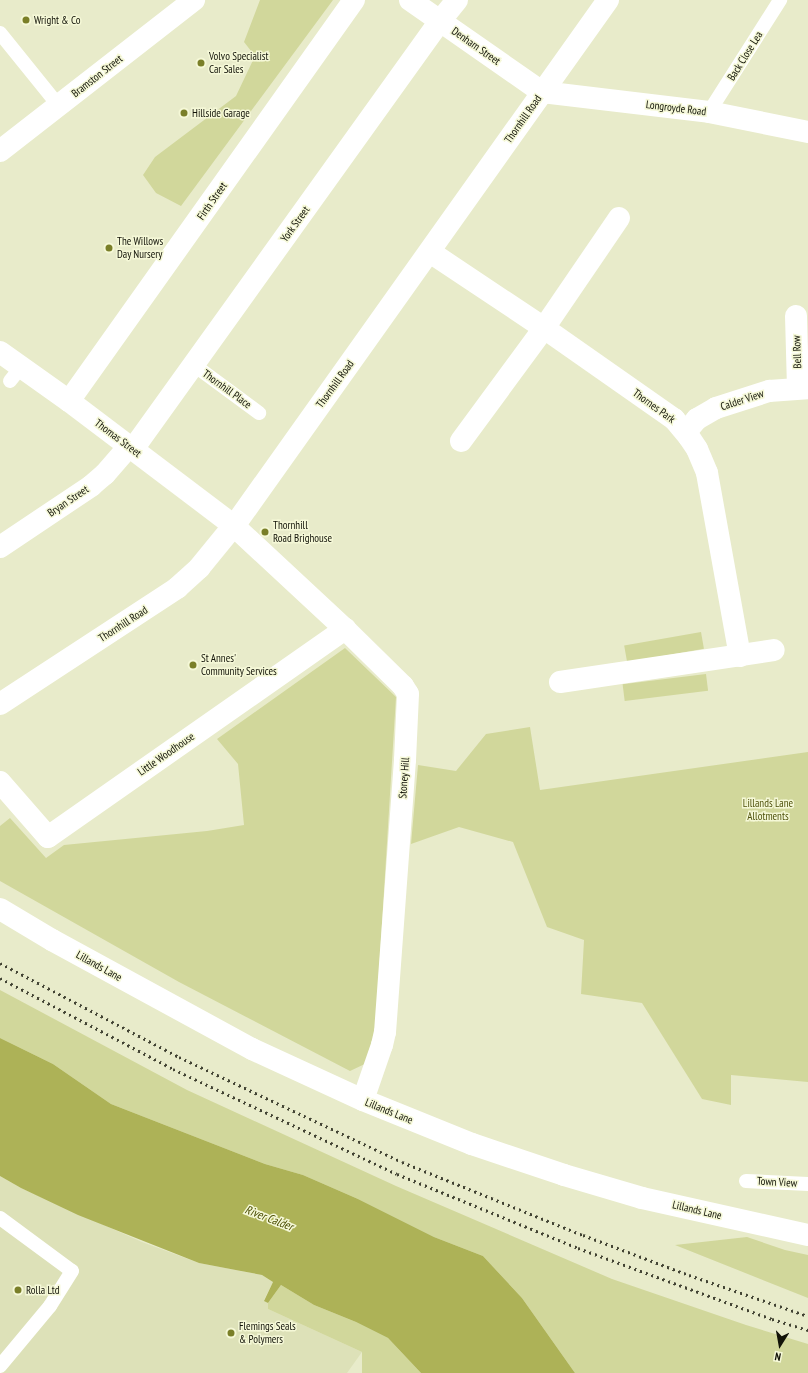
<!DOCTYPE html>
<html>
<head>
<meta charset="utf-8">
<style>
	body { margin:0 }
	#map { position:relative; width:808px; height:1373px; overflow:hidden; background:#e8ebca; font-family:"PT Sans Narrow",sans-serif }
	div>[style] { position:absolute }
	.built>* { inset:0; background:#dde1b8 }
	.green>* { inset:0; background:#d1d79b; transform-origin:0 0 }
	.water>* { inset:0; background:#adb257 }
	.service>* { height:14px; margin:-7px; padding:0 7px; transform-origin:7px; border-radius:7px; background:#fff }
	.minor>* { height:22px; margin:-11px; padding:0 11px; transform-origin:11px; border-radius:11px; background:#fff }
	.primary>* { height:22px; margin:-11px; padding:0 11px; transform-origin:11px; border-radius:11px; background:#fff }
	.rail>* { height:3px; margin-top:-1.5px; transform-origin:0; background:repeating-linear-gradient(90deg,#424333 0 2px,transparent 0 6px) }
	.dots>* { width:11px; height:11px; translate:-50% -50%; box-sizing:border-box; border:2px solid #f5f8d7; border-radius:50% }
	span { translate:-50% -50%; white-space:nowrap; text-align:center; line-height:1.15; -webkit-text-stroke:3px #f5f8d7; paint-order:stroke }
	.poi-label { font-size:11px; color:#121308 }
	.left { translate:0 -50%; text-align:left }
	.street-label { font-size:11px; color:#121308 }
	.park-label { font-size:11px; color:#4f520c }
	.water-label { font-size:12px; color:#4a4d03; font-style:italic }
	.north { position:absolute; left:760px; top:1325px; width:40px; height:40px; -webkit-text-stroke:3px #f5f8d7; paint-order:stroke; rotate:191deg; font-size:11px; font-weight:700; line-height:16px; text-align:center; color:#121308 }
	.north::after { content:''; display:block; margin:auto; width:14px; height:18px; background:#121308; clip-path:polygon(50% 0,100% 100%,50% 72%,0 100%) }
</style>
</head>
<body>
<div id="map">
	<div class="built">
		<div style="clip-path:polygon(0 1176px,21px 1188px,142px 1242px,199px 1263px,262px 1275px,273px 1282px,264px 1300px,268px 1303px,268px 1309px,362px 1352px,347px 1373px,0 1373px)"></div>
	</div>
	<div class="green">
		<div style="clip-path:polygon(260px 0,333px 0,181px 206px,156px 193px,143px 175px,155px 157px,236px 96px,255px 56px,244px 42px)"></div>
		<div style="left:701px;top:632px;width:17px;height:78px;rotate:80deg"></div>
		<div style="clip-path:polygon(345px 648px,396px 697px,374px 1053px,369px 1062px,350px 1071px,179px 982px,0 881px,0 826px,10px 818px,46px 858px,64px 845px,207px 831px,244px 825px,238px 764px,217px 739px)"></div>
		<div style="left:706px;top:674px;width:17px;height:84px;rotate:83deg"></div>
		<div style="clip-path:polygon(530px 727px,540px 790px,808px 752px,808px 1082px,731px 1075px,731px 1105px,702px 1099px,642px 1003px,581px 994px,584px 940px,547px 927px,513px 842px,459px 827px,411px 844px,418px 765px,456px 771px,486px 734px)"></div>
		<div style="clip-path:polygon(0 990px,187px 1090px,396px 1186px,612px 1279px,746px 1325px,808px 1344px,808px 1373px,575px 1373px,522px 1298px,483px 1256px,434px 1237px,358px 1199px,303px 1175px,265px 1164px,111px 1104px,53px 1064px,0 1038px)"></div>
		<div style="clip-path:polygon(747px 1237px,785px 1250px,808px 1255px,808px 1298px,675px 1245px)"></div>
		<div style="clip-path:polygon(281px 1285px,314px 1305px,356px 1322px,388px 1338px,421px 1373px,362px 1373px,362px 1352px,268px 1309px,268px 1303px)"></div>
	</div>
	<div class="water">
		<div style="clip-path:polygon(0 1038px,53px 1064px,111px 1104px,265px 1164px,303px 1175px,358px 1199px,434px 1237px,483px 1256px,522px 1298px,575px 1373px,421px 1373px,388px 1338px,356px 1322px,314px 1305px,281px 1285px,268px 1303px,264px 1301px,273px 1282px,262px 1275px,199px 1263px,78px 1215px,21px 1188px,0 1176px)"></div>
	</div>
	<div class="service">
		<div style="left:0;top:33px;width:94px;rotate:51.1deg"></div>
		<div style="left:709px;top:112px;width:133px;rotate:-57.6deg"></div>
		<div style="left:194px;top:365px;width:81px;rotate:36.4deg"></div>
		<div style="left:10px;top:381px;width:18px;rotate:-52deg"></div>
		<div style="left:746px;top:1181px;width:62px;rotate:2.8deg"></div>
		<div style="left:0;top:1218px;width:89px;rotate:36.4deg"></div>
		<div style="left:72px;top:1271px;width:41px;rotate:122.2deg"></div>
		<div style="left:50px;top:1306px;width:78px;rotate:129.8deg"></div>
	</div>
	<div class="minor">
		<div style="left:410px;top:0;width:161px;rotate:34.9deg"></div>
		<div style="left:542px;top:92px;width:168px;rotate:6.8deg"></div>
		<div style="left:709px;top:112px;width:101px;rotate:11.4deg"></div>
		<div style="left:430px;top:252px;width:137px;rotate:33.7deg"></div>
		<div style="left:544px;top:328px;width:159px;rotate:35deg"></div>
		<div style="left:674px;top:419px;width:23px;rotate:50deg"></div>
		<div style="left:689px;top:437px;width:14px;rotate:56deg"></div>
		<div style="left:697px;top:449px;width:26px;rotate:67deg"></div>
		<div style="left:707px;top:473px;width:186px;rotate:79.8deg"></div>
		<div style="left:796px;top:316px;width:72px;rotate:88.4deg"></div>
		<div style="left:0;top:352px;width:85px;rotate:35.4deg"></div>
		<div style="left:69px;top:401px;width:207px;rotate:37.1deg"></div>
		<div style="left:234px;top:526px;width:151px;rotate:42.9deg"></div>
		<div style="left:345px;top:629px;width:81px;rotate:44.5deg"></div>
		<div style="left:403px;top:686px;width:9px;rotate:58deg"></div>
		<div style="left:408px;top:694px;width:66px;rotate:92.6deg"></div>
		<div style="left:405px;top:760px;width:273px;rotate:94.2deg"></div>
		<div style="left:385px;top:1032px;width:13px;rotate:103deg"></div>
		<div style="left:382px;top:1045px;width:58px;rotate:109.1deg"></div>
		<div style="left:69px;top:401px;width:492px;rotate:-54.6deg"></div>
		<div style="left:686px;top:432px;width:17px;rotate:-50deg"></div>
		<div style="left:697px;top:419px;width:22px;rotate:-30deg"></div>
		<div style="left:716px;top:408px;width:56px;rotate:-17.8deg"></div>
		<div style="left:769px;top:391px;width:39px;rotate:-4deg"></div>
		<div style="left:461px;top:441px;width:140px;rotate:-53.7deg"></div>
		<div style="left:544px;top:328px;width:133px;rotate:-55.7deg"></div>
		<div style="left:133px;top:449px;width:527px;rotate:-54.35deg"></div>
		<div style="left:440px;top:21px;width:27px;rotate:-51deg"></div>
		<div style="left:0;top:547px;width:110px;rotate:-33.8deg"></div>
		<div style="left:91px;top:486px;width:18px;rotate:-41deg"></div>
		<div style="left:105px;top:474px;width:37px;rotate:-49deg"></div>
		<div style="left:560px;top:682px;width:216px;rotate:-8.5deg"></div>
		<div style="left:0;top:704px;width:212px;rotate:-33.2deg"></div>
		<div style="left:177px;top:588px;width:30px;rotate:-42deg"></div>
		<div style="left:199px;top:568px;width:63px;rotate:-50.8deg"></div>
		<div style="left:239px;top:519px;width:637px;rotate:-54.59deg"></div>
		<div style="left:0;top:782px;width:73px;rotate:48.9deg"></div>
		<div style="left:48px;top:837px;width:363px;rotate:-35deg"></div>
		<div style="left:0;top:909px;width:61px;rotate:30.8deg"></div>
		<div style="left:52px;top:940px;width:228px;rotate:28.6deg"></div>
		<div style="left:252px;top:1049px;width:122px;rotate:24.7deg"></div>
		<div style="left:363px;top:1100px;width:118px;rotate:22deg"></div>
		<div style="left:472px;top:1144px;width:97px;rotate:18.6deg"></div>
		<div style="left:564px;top:1175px;width:81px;rotate:16.4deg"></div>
		<div style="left:642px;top:1198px;width:170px;rotate:12.6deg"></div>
	</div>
	<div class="primary">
		<div style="left:0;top:151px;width:246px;rotate:-37.9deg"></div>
	</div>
	<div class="rail">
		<div style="left:0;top:963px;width:202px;rotate:27.7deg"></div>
		<div style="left:179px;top:1057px;width:246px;rotate:25.2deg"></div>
		<div style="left:402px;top:1162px;width:195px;rotate:22deg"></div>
		<div style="left:583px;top:1235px;width:113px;rotate:20.7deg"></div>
		<div style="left:689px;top:1275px;width:126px;rotate:19deg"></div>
		<div style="left:0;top:978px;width:195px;rotate:27.7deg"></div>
		<div style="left:173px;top:1069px;width:247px;rotate:25.1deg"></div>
		<div style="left:397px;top:1174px;width:196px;rotate:22.2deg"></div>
		<div style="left:578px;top:1248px;width:207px;rotate:20.1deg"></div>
		<div style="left:772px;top:1319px;width:38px;rotate:17deg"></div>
	</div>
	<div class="dots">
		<div style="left:26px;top:20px;background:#7a7f28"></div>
		<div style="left:201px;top:63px;background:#7a7f28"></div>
		<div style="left:184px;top:113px;background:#7a7f28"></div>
		<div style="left:109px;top:248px;background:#7a7f28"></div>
		<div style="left:265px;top:532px;background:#7a7f28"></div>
		<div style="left:193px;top:665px;background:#7a7f28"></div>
		<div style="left:18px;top:1290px;background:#7a7f28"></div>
		<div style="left:231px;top:1333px;background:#7a7f28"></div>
	</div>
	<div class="poi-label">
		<span class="left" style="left:34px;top:20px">Wright &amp; Co</span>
		<span class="left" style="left:209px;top:63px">Volvo Specialist<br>Car Sales</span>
		<span class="left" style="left:192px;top:113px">Hillside Garage</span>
		<span class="left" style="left:117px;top:248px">The Willows<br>Day Nursery</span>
		<span class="left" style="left:273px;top:532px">Thornhill<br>Road Brighouse</span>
		<span class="left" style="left:201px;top:665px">St Annes'<br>Community Services</span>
		<span class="left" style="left:26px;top:1290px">Rolla Ltd</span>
		<span class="left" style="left:239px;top:1333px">Flemings Seals<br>&amp; Polymers</span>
	</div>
	<div class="street-label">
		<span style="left:476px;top:46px;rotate:35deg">Denham Street</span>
		<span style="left:745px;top:56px;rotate:-58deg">Back Close Lea</span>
		<span style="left:97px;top:76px;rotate:-38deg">Bramston Street</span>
		<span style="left:676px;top:108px;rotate:7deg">Longroyde Road</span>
		<span style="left:523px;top:119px;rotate:-55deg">Thornhill Road</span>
		<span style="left:212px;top:201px;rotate:-55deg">Firth Street</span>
		<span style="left:295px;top:224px;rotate:-54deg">York Street</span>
		<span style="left:797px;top:352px;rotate:-92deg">Bell Row</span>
		<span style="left:335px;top:384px;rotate:-54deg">Thornhill Road</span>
		<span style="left:227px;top:389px;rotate:36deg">Thornhill Place</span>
		<span style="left:742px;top:400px;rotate:-18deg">Calder View</span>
		<span style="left:654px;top:406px;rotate:36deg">Thornes Park</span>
		<span style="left:118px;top:438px;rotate:37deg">Thomas Street</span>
		<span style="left:68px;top:501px;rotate:-34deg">Bryan Street</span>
		<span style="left:123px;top:624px;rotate:-33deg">Thornhill Road</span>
		<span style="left:166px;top:754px;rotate:-35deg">Little Woodhouse</span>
		<span style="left:404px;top:778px;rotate:-86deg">Stoney Hill</span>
		<span style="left:99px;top:966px;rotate:29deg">Lillands Lane</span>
		<span style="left:389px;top:1111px;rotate:22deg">Lillands Lane</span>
		<span style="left:777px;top:1182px;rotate:3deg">Town View</span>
		<span style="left:697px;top:1210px;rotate:13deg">Lillands Lane</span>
	</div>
	<div class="park-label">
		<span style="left:768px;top:810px">Lillands Lane<br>Allotments</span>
	</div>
	<div class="water-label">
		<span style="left:269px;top:1218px;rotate:21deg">River Calder</span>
	</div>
	<div class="north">N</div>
</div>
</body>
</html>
